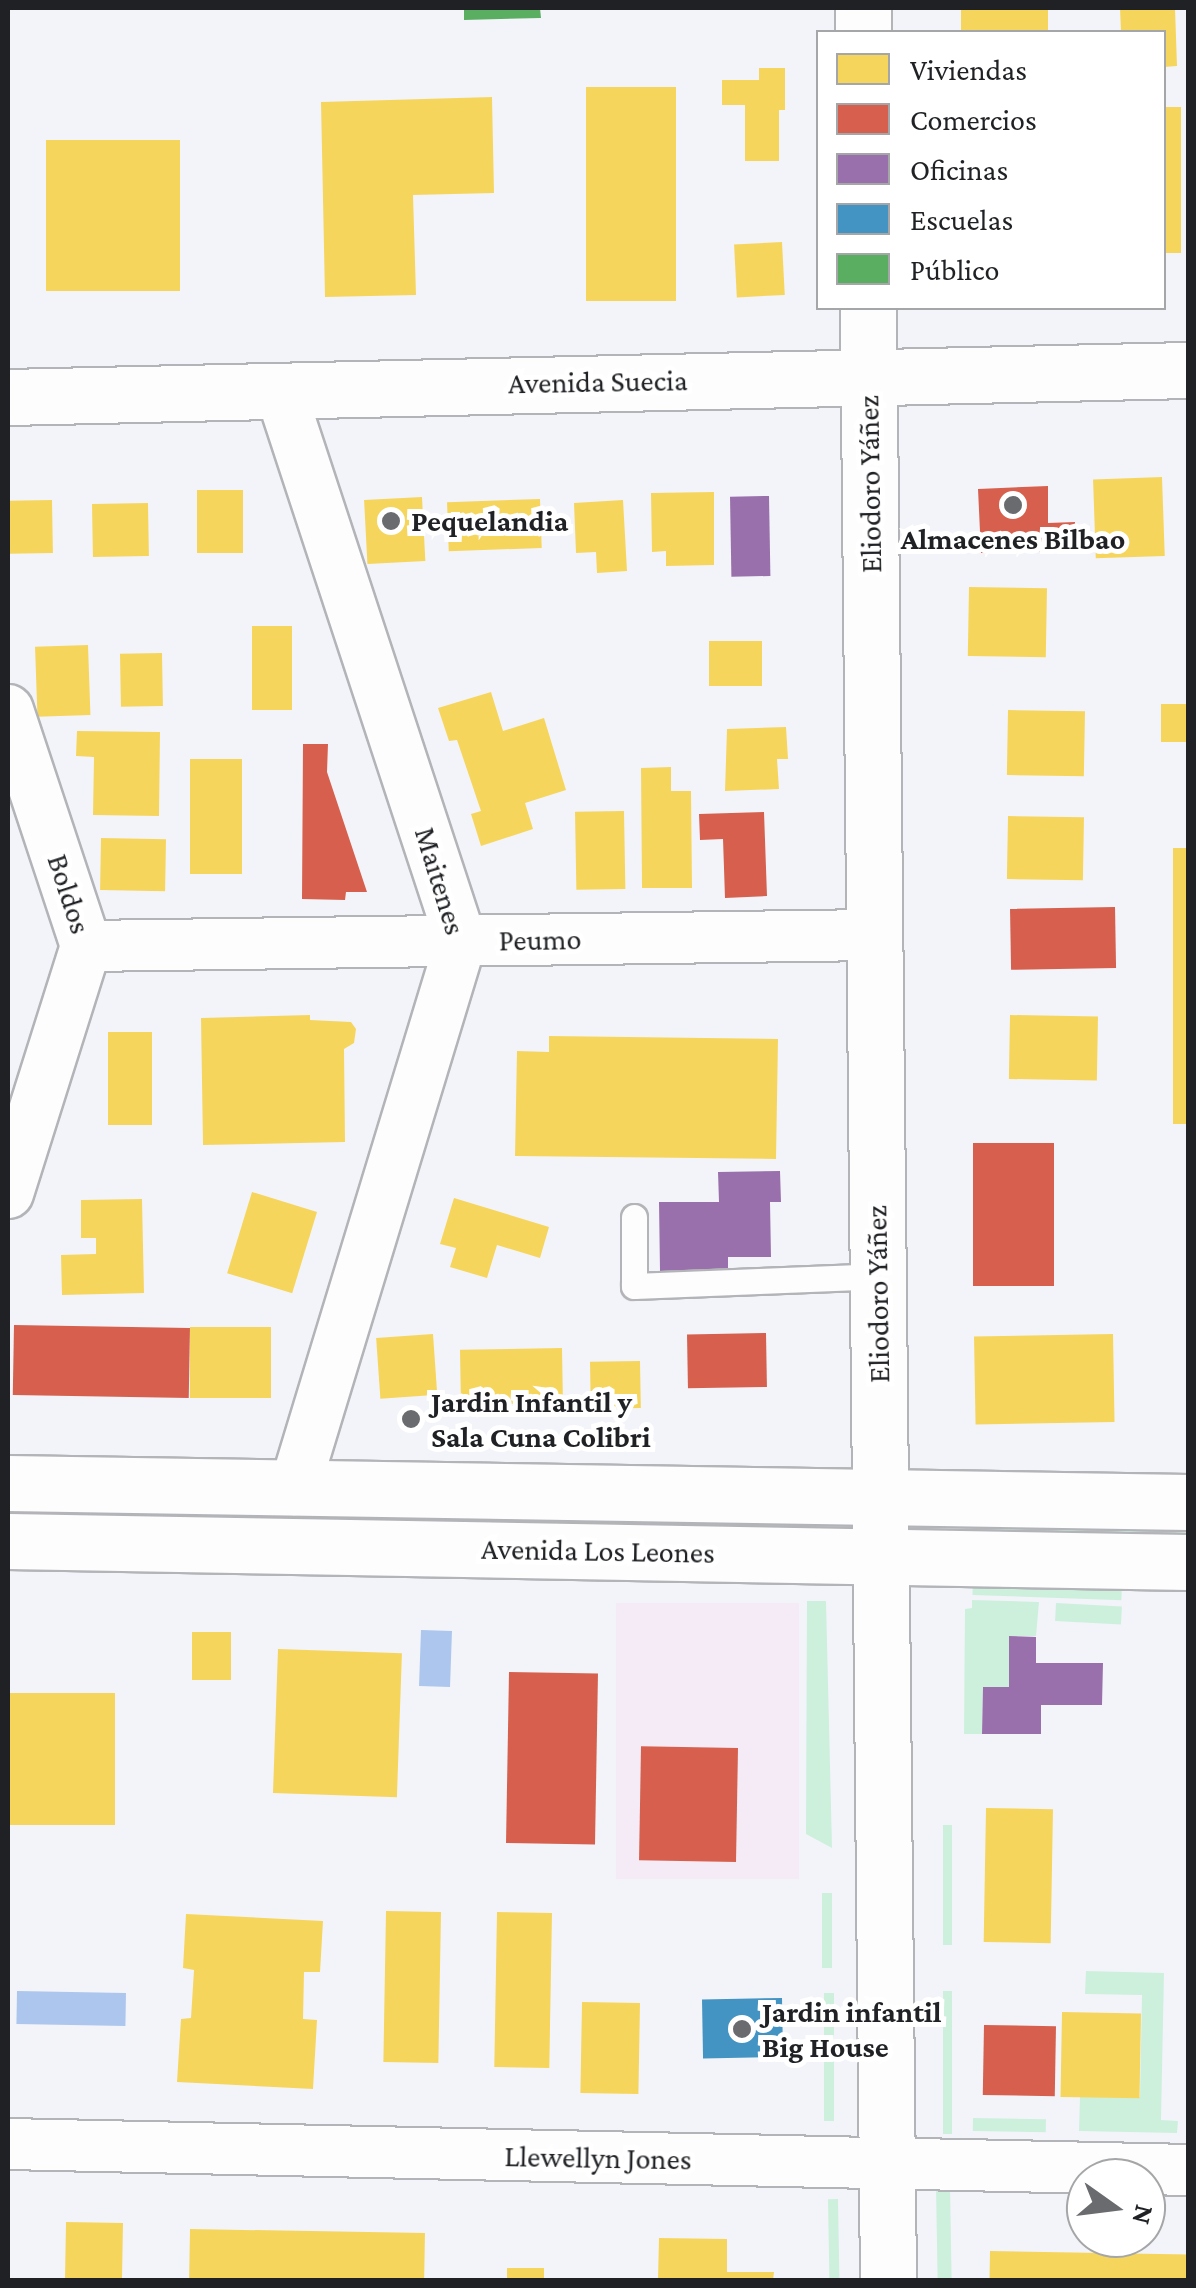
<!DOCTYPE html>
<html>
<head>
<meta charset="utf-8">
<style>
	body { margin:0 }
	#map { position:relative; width:1196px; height:2288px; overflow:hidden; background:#f3f4f9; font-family:"Crimson Pro",serif }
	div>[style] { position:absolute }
	.commercial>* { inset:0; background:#f4ebf7; transform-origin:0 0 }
	.green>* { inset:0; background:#cdf0dd; transform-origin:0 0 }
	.water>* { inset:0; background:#acc6ee; transform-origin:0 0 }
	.homes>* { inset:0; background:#f6d55c; transform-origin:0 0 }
	.shops>* { inset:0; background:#d6604d; transform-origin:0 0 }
	.offices>* { inset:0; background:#9970ab; transform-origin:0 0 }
	.schools>* { inset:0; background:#4393c3; transform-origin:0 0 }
	.public>* { inset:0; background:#5aae61 }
	.roads { filter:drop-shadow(2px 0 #b3b4b8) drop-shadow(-2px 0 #b3b4b8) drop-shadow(0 2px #b3b4b8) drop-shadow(0 -2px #b3b4b8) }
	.lane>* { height:25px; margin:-12.5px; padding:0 12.5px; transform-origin:12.5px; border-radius:12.5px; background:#fdfdfe }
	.street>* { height:50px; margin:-25px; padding:0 25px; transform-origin:25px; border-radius:25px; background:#fdfdfe }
	.secondary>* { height:55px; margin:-27.5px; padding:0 27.5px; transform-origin:27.5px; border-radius:27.5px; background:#fdfdfe }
	.primary>* { height:55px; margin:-27.5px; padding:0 27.5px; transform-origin:27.5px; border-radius:27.5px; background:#fdfdfe }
	.dots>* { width:28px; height:28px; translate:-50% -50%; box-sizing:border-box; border:5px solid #fff; border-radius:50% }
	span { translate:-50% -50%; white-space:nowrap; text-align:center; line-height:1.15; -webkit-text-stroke:10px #fff; paint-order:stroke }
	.street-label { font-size:30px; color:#1f2124 }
	.poi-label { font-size:30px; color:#1f2124; font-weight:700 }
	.left { translate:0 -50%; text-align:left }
	.frame { position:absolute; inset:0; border:10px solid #1f2124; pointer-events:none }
	.legend { position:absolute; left:816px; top:30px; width:350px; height:280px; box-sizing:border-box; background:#fff; border:2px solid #a5a6a7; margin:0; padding:12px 18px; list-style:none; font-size:30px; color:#1f2124 }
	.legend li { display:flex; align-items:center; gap:20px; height:50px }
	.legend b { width:50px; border:2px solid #a5a6a7 }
	.north { position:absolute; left:1066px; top:2158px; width:100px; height:100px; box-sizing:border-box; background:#fff; border:2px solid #a5a6a7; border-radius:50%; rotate:104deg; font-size:28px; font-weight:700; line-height:40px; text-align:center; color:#1f2124 }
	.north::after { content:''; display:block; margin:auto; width:35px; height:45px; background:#696b6f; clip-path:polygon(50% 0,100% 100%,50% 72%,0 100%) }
</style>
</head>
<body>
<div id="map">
	<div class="commercial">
		<div style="left:799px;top:1603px;width:276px;height:183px;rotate:90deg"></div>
	</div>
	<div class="green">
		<div style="left:8px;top:1501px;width:773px;height:13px;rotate:1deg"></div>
		<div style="left:978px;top:1517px;width:210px;height:15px;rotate:2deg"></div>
		<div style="left:973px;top:1580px;width:149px;height:15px;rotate:2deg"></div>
		<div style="clip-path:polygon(972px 1600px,1039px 1602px,1036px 1636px,1010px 1636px,1009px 1687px,983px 1687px,982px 1734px,964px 1734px,965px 1609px,972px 1608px)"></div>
		<div style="clip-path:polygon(807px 1601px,826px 1601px,832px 1848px,806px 1834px)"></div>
		<div style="left:1056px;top:1603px;width:66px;height:18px;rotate:3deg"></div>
		<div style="left:943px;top:1825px;width:9px;height:120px"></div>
		<div style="left:822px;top:1893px;width:10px;height:75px"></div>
		<div style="clip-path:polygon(1086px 1971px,1164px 1973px,1161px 2120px,1178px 2121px,1177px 2133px,1079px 2131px,1080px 2096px,1140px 2097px,1142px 1995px,1085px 1994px)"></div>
		<div style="left:943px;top:1991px;width:9px;height:143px"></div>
		<div style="left:824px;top:1993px;width:10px;height:128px"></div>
		<div style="left:973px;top:2118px;width:73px;height:13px;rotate:1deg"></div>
		<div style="left:950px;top:2186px;width:94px;height:14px;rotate:89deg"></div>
		<div style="left:838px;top:2199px;width:81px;height:10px;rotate:89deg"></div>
	</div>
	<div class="water">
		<div style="left:421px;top:1630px;width:31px;height:56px;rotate:2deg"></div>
		<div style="left:17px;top:1991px;width:109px;height:33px;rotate:1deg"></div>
	</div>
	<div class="homes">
		<div style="left:961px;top:8px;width:87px;height:24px"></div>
		<div style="clip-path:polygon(1120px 8px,1175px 8px,1177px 66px,1164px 67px,1164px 32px,1121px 32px)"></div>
		<div style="clip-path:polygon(759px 68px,785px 68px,785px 110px,779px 110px,779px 161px,745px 161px,745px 105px,722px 105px,722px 80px,759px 80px)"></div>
		<div style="left:676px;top:87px;width:214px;height:90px;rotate:90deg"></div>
		<div style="clip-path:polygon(492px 97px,494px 193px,413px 195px,416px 295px,325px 297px,321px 102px)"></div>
		<div style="left:1164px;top:107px;width:17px;height:146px"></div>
		<div style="left:180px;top:140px;width:151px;height:134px;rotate:90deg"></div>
		<div style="left:782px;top:242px;width:53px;height:48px;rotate:87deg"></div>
		<div style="left:1162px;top:477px;width:79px;height:69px;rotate:88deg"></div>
		<div style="left:197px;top:490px;width:46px;height:63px"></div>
		<div style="clip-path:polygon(714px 492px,714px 565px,666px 566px,666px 551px,652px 552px,651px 493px)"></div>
		<div style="left:422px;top:497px;width:64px;height:58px;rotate:87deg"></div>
		<div style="left:540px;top:499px;width:49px;height:93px;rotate:88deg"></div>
		<div style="left:52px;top:500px;width:53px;height:44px;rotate:89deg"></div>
		<div style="clip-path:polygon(623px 500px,627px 571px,597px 573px,596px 552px,576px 553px,574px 503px)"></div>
		<div style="left:148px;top:503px;width:53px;height:56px;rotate:89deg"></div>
		<div style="left:969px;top:587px;width:78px;height:69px;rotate:1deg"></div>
		<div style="left:252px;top:626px;width:40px;height:84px"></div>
		<div style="left:709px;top:641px;width:53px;height:45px"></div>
		<div style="left:88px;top:645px;width:70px;height:53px;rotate:88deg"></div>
		<div style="left:162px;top:653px;width:53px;height:42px;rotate:89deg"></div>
		<div style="clip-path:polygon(491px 692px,503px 731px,544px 718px,566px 790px,525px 803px,533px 829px,481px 846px,471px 814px,481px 811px,457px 740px,449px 741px,438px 708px)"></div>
		<div style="left:1161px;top:704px;width:27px;height:38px"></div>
		<div style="left:1008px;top:710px;width:77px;height:65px;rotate:1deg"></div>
		<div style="clip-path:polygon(786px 727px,788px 759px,777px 759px,779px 789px,725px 791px,727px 729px)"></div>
		<div style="clip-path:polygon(77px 731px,160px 732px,159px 816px,93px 815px,94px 757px,76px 756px)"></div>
		<div style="left:190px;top:759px;width:52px;height:115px"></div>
		<div style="clip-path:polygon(671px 767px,671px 791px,691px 791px,692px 888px,642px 888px,641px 768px)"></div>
		<div style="left:624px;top:811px;width:78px;height:49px;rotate:89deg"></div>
		<div style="left:1008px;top:816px;width:76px;height:63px;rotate:1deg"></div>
		<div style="left:101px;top:838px;width:65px;height:52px;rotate:1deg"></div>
		<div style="left:1173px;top:848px;width:15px;height:276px"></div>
		<div style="clip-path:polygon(310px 1015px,310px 1020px,351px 1022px,356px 1029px,354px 1043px,344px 1049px,345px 1142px,203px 1145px,201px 1018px)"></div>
		<div style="left:1010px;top:1015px;width:88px;height:64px;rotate:1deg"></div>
		<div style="left:108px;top:1032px;width:44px;height:93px"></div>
		<div style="clip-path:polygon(549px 1036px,778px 1039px,776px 1159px,515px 1156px,517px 1051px,549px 1052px)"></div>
		<div style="left:252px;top:1192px;width:68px;height:85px;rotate:17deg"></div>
		<div style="clip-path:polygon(454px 1198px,549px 1227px,540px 1258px,497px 1245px,487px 1278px,450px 1267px,456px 1248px,440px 1244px)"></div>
		<div style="clip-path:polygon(142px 1199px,144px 1293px,62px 1295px,61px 1255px,96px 1254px,96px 1238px,81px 1238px,81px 1200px)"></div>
		<div style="left:190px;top:1327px;width:81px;height:71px"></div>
		<div style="left:433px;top:1334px;width:61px;height:57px;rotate:86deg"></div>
		<div style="left:1113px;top:1334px;width:88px;height:139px;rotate:89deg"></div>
		<div style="left:562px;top:1348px;width:55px;height:102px;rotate:89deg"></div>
		<div style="left:640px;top:1361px;width:47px;height:50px;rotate:89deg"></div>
		<div style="left:192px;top:1632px;width:39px;height:48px"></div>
		<div style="left:278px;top:1649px;width:124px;height:144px;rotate:2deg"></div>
		<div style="left:115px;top:1693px;width:132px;height:107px;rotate:90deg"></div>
		<div style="left:986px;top:1808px;width:67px;height:134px;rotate:1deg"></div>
		<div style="left:386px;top:1911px;width:55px;height:151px;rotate:1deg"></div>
		<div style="left:497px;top:1912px;width:55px;height:155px;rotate:1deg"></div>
		<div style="clip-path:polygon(186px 1914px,323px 1921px,320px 1972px,304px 1972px,303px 2019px,317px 2020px,313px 2089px,177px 2082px,181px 2019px,191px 2018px,194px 1970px,183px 1968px)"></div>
		<div style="left:582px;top:2002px;width:58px;height:91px;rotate:1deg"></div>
		<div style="left:1062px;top:2012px;width:79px;height:85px;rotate:1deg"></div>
		<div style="left:66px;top:2222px;width:57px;height:58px;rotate:1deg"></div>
		<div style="left:190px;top:2229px;width:235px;height:51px;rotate:1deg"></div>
		<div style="clip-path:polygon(659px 2238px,727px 2239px,727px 2272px,774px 2272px,773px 2280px,658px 2280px)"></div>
		<div style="left:990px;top:2251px;width:198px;height:29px;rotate:1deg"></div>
		<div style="left:544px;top:2268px;width:12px;height:37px;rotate:90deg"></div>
	</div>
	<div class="shops">
		<div style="clip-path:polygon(1048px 486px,1048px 523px,1075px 522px,1075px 550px,981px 553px,978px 489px)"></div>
		<div style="clip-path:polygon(303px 744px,328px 744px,327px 772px,367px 892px,346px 892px,345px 900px,302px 899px)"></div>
		<div style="clip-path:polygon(764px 812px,767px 896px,725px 898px,723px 839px,700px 840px,699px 814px)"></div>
		<div style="left:1115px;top:907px;width:61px;height:105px;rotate:89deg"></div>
		<div style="left:973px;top:1143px;width:81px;height:143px"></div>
		<div style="left:14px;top:1325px;width:176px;height:70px;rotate:1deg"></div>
		<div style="left:766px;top:1333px;width:54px;height:79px;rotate:89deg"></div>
		<div style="left:509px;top:1672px;width:89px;height:171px;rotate:1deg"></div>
		<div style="left:738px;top:1748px;width:114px;height:97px;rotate:91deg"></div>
		<div style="left:984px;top:2025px;width:72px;height:70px;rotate:1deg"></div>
	</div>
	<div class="offices">
		<div style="left:769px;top:496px;width:80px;height:39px;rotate:89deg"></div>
		<div style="clip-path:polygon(780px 1171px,781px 1202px,770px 1202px,771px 1257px,728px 1257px,728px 1271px,660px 1271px,659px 1202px,719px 1202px,718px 1172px)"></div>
		<div style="clip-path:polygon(1009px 1636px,1036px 1637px,1036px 1663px,1103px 1663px,1102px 1705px,1041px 1705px,1041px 1734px,982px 1734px,983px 1687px,1009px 1687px)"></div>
	</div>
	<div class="schools">
		<div style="left:782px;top:1998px;width:59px;height:80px;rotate:89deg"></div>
	</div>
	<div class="public">
		<div style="clip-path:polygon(464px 8px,540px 8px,541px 18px,464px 20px)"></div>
	</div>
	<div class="roads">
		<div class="lane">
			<div style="left:634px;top:1217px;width:69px;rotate:90deg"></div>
			<div style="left:634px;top:1286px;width:244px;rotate:-2.3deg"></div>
		</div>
		<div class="street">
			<div style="left:280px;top:390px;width:580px;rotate:71.81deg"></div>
			<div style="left:461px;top:941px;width:574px;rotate:106.92deg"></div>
			<div style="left:8px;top:710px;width:249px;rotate:71.7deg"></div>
			<div style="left:86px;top:946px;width:259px;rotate:107.5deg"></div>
			<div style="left:86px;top:946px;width:788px;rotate:-0.8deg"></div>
			<div style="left:8px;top:2144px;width:1180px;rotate:1.26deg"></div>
		</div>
		<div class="secondary">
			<div style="left:8px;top:397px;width:1180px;rotate:-1.31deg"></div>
		</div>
		<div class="primary">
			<div style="left:863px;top:8px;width:24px;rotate:90deg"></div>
			<div style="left:868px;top:308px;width:1972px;rotate:89.42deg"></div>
			<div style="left:8px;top:1483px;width:1180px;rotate:0.92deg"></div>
			<div style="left:8px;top:1541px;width:1180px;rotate:1.02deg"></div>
		</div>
	</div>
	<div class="dots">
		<div style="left:1013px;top:505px;background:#696b6f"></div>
		<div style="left:391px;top:521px;background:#696b6f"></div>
		<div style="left:411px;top:1419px;background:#696b6f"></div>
		<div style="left:742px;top:2029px;background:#696b6f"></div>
	</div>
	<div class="street-label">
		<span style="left:598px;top:382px;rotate:-1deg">Avenida Suecia</span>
		<span style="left:870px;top:484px;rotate:-91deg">Eliodoro Yáñez</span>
		<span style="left:440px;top:881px;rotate:73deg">Maitenes</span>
		<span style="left:69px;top:894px;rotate:72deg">Boldos</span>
		<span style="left:540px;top:940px;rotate:-1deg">Peumo</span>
		<span style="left:878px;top:1294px;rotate:-91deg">Eliodoro Yáñez</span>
		<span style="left:598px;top:1551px;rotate:1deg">Avenida Los Leones</span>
		<span style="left:598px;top:2158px;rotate:1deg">Llewellyn Jones</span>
	</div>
	<div class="poi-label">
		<span class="left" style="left:411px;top:521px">Pequelandia</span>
		<span style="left:1013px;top:539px">Almacenes Bilbao</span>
		<span class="left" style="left:431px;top:1419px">Jardin Infantil y<br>Sala Cuna Colibri</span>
		<span class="left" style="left:762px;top:2029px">Jardin infantil<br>Big House</span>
	</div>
	<div class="frame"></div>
	<ul class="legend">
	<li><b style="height:28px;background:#f6d55c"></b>Viviendas</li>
	<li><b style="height:28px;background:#d6604d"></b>Comercios</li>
	<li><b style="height:28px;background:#9970ab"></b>Oficinas</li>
	<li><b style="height:28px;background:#4393c3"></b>Escuelas</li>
	<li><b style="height:28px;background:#5aae61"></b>Público</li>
	</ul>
	<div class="north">N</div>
</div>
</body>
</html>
